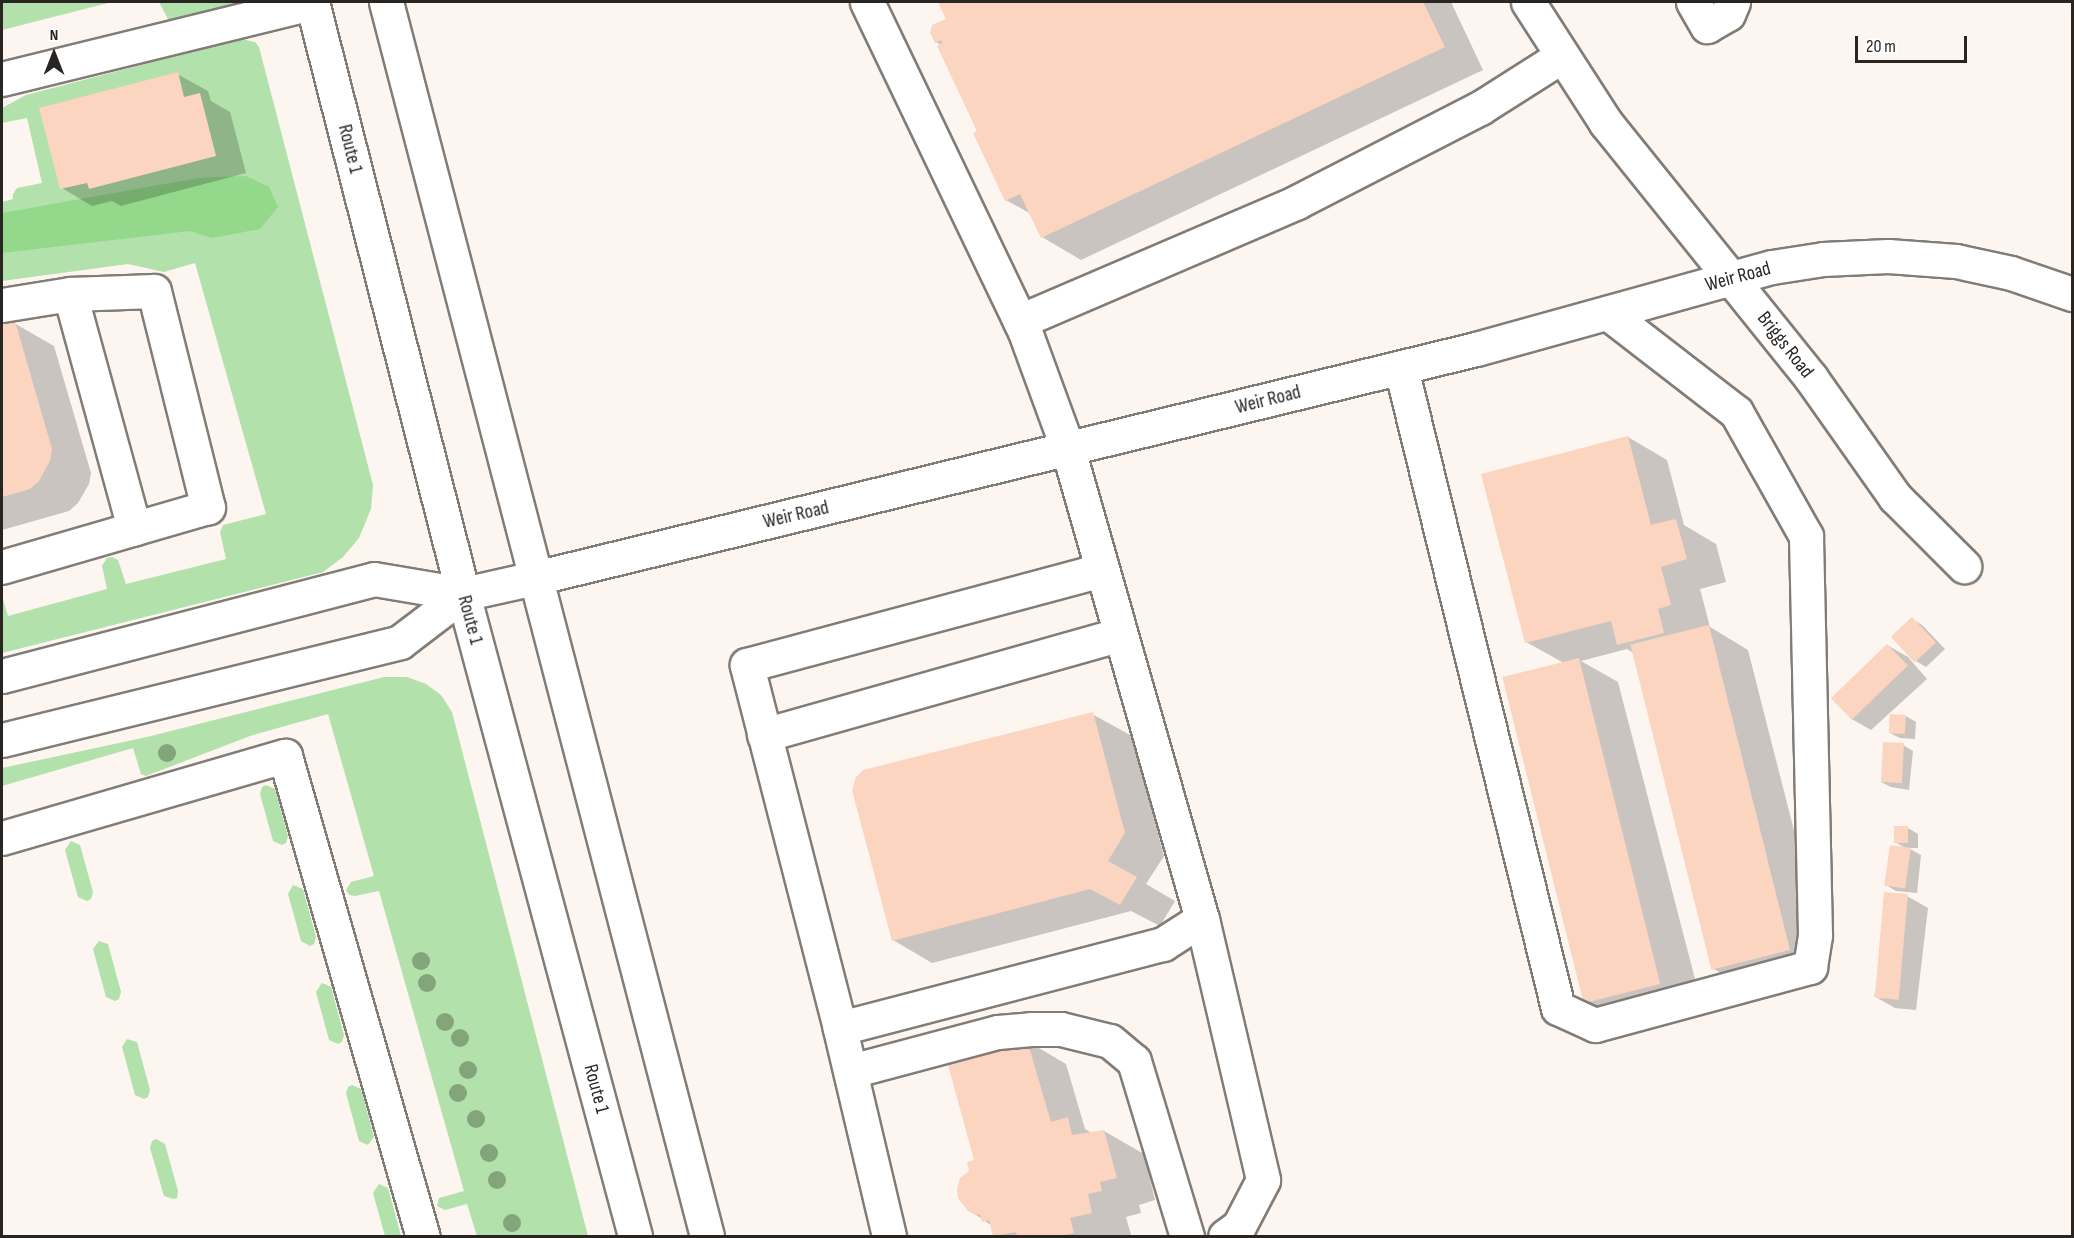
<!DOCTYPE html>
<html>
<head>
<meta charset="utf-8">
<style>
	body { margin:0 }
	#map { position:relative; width:2074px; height:1238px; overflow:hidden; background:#fcf5f0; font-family:"Sofia Sans Condensed",sans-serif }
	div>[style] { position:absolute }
	.green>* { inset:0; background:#b2e1ab }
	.forest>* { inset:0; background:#94d98b }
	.shadow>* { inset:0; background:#0003 }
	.building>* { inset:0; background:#fbd5c0; transform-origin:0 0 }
	.roads { filter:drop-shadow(2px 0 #827c77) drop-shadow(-2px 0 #827c77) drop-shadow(0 2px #827c77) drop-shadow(0 -2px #827c77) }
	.minor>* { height:33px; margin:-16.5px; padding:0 16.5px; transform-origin:16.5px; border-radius:16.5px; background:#fff }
	.major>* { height:33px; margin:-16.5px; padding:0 16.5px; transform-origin:16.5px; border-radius:16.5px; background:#fff }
	.trees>* { width:18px; height:18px; margin:-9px; border-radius:50%; background:#84a57a }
	span { translate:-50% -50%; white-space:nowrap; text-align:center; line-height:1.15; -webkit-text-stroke:4.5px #fff; paint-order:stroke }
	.street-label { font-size:20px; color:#282523 }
	.frame { position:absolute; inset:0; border:3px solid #282523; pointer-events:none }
	.north { position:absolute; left:24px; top:24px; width:60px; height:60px; -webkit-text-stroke:4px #fff; paint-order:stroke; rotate:0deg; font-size:16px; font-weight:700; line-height:24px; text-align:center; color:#282523 }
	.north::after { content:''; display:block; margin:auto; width:21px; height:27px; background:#282523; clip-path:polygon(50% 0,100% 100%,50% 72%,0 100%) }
	.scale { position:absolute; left:1855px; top:36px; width:112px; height:27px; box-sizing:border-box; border:3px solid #282523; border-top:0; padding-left:8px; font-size:18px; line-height:21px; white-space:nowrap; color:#282523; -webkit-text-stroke:4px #fff; paint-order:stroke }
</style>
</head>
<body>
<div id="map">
	<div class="green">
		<div style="clip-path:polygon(2px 2px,112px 2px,2px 30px)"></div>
		<div style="clip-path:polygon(159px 2px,238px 2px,230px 7px,176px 20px,168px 19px)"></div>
		<div style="clip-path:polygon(241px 39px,255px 42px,259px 47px,373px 485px,371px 509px,359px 538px,343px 557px,323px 572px,2px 653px,2px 596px,8px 616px,107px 589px,102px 566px,107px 558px,112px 557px,118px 560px,126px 584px,226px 559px,220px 532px,223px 525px,266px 514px,195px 263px,164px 272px,128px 264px,2px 281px,2px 202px,13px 199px,13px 194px,17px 188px,42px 183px,27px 118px,2px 123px,2px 108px,26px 95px)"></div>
		<div style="clip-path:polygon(384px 677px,407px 677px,426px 684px,441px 695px,452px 712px,588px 1236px,477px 1236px,467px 1204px,445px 1210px,437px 1206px,439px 1198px,464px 1191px,379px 891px,355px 896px,349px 895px,346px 890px,351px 882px,374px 876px,328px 714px,250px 736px,146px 776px,141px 774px,133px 748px,2px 786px,2px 768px,147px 737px)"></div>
		<div style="clip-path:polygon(266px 785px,275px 789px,288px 836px,286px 843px,282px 845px,273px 841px,260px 794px,262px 787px)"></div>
		<div style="clip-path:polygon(71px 841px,80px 845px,93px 892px,91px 899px,87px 901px,78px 897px,65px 850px)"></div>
		<div style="clip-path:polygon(293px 885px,303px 889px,316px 937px,314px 944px,310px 946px,301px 941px,288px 894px)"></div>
		<div style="clip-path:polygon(99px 941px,108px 944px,121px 992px,119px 999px,115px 1001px,106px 997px,93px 949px)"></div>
		<div style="clip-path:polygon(322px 983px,331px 987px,344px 1035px,342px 1042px,338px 1044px,329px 1040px,316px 992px)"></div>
		<div style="clip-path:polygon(127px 1039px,137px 1042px,150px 1090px,148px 1097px,144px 1099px,135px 1095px,122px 1047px)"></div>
		<div style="clip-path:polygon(352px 1085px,361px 1089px,374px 1137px,368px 1145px,359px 1141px,346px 1093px,348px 1087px)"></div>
		<div style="clip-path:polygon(156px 1139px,165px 1144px,178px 1191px,177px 1198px,173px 1199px,164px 1196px,150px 1148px,152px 1141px)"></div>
		<div style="clip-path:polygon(379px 1184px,388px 1188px,401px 1236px,385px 1236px,373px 1193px)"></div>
	</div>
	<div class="forest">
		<div style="clip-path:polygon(246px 176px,269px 187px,278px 207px,260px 229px,212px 238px,190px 231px,2px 253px,2px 213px,198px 178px)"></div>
	</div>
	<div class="shadow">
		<div style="clip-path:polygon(940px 2px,1451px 2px,1483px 70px,1081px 260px,1042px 237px,1031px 214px,1006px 200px,941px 45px,936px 42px,948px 19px)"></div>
		<div style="clip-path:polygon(177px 74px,208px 91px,211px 101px,230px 112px,246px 173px,121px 206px,112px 201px,92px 206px,62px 188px)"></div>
		<div style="clip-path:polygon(14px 323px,54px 346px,91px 473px,89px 484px,78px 503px,69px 511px,2px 530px,2px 327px)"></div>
		<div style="clip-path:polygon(1628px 437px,1667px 460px,1684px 525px,1716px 544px,1726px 582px,1700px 589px,1710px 627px,1748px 650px,1830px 972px,1753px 991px,1714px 969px,1635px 654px,1627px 649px,1581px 661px,1618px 682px,1702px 1006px,1627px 1025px,1587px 1002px,1564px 663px,1526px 642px)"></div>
		<div style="clip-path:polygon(1912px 619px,1922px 625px,1945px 649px,1926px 667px,1916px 661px)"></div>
		<div style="clip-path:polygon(1887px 645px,1908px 657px,1927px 679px,1871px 730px,1850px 718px)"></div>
		<div style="clip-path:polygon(1092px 714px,1132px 736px,1164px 856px,1146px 884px,1175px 901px,1160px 926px,1131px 911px,932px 963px,893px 940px)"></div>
		<div style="clip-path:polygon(1906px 716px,1916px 722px,1915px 739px,1900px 738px,1890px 733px)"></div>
		<div style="clip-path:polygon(1903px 745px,1913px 751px,1909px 790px,1891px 787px,1881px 782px)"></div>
		<div style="clip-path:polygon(1908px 828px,1918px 834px,1918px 848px,1908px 848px,1921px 855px,1917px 893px,1896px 891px,1886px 885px,1907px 849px,1895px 842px)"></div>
		<div style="clip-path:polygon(1907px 896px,1928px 908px,1916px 1010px,1895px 1008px,1874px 996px)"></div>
		<div style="clip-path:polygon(1027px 1041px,1066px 1064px,1085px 1129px,1094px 1134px,1104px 1131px,1144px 1154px,1155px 1200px,1139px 1205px,1141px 1213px,1126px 1217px,1131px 1235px,995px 1236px,992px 1226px,969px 1210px,971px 1171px)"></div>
	</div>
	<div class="building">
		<div style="clip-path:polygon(938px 2px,1423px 2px,1445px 47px,1041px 238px,1020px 194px,1005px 201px,973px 133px,977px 131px,937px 46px,942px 43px,941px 40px,935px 43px,930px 33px,932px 25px,946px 19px)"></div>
		<div style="clip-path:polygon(178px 72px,184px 97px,200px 93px,216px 156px,89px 189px,87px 183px,60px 189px,39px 108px)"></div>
		<div style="clip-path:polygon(15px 321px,52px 449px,50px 461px,39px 481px,30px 489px,2px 497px,2px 325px)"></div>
		<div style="clip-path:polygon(1628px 436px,1651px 525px,1676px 519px,1687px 559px,1661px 567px,1671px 605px,1658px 609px,1664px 633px,1617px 645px,1611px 621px,1525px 643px,1481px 474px)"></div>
		<div style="left:1912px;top:617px;width:35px;height:29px;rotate:47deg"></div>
		<div style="left:1709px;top:625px;width:335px;height:81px;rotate:76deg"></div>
		<div style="left:1887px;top:644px;width:30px;height:78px;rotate:46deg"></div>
		<div style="left:1579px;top:658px;width:336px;height:79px;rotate:76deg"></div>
		<div style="clip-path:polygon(1093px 712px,1125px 833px,1108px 861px,1137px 877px,1120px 905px,1090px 889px,892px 941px,852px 790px,856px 777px,863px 770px)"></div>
		<div style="left:1890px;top:714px;width:16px;height:19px;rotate:4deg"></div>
		<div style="left:1883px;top:742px;width:21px;height:40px;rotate:3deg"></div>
		<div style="left:1894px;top:826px;width:14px;height:17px"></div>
		<div style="left:1890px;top:845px;width:21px;height:41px;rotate:8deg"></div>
		<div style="left:1884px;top:892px;width:24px;height:106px;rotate:5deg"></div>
		<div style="clip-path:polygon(1027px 1040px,1051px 1122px,1068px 1117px,1072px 1135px,1104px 1130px,1117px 1178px,1100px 1182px,1102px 1191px,1088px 1194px,1092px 1213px,1070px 1218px,1074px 1233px,1059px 1236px,1017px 1236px,1016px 1232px,993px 1236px,989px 1220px,982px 1222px,980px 1214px,975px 1215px,968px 1211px,958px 1198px,957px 1189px,960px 1178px,969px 1171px,967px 1162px,974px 1160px,947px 1061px)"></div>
	</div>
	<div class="roads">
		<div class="minor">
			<div style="left:867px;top:2px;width:363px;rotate:64.4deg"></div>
			<div style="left:1024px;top:329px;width:128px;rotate:69.9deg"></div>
			<div style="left:1068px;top:449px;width:489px;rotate:74.1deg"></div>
			<div style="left:1202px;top:919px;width:268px;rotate:76.8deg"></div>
			<div style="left:1263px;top:1180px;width:52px;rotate:117.6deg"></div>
			<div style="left:1239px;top:1226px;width:17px;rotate:144deg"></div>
			<div style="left:1528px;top:2px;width:144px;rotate:57.2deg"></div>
			<div style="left:1606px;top:123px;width:327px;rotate:51.2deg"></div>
			<div style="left:1811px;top:378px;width:146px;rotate:54.8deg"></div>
			<div style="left:1895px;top:497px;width:98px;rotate:45deg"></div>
			<div style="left:1693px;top:2px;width:28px;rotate:60deg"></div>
			<div style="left:1707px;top:26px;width:24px;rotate:-30deg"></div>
			<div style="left:1728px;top:14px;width:13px;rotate:-67deg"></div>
			<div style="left:2px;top:79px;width:319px;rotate:-13.8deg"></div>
			<div style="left:70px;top:294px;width:243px;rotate:74.7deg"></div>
			<div style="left:2px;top:305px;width:69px;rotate:-9.2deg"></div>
			<div style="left:70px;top:294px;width:84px;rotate:-2deg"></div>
			<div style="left:154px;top:291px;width:223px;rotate:76deg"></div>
			<div style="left:208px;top:507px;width:215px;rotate:163.8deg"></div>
			<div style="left:1020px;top:321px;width:301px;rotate:-23.2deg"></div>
			<div style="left:1297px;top:202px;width:206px;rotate:-27.2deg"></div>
			<div style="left:1480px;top:108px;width:97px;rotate:-32.4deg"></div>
			<div style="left:1401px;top:368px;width:659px;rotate:76.22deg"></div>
			<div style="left:1558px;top:1008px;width:41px;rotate:24.7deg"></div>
			<div style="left:1595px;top:1025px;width:223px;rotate:-15.1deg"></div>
			<div style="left:1810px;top:967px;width:33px;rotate:-81deg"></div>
			<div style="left:1815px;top:934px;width:398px;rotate:-91.3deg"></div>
			<div style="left:1806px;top:536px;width:142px;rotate:-119.4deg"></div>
			<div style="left:1736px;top:412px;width:162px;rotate:-142.3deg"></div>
			<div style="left:2px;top:676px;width:384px;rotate:-14.6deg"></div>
			<div style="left:374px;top:579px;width:90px;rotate:9.6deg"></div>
			<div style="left:463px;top:594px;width:74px;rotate:-12.5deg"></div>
			<div style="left:535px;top:578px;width:968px;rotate:-13.68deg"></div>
			<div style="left:1476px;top:349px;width:307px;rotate:-15.5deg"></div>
			<div style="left:1772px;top:267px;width:52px;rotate:-8.9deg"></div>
			<div style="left:1823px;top:259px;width:65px;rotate:-2.6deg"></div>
			<div style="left:1888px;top:256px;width:68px;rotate:4.2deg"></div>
			<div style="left:1956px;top:261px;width:56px;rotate:12.3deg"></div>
			<div style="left:2011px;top:273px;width:65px;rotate:19deg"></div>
			<div style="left:764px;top:735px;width:370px;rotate:-15.8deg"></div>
			<div style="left:2px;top:740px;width:410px;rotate:-13.8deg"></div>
			<div style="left:400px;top:642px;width:79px;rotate:-37.3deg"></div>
			<div style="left:2px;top:838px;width:295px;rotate:-16.2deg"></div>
			<div style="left:285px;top:756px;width:499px;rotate:74deg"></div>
			<div style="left:840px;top:1028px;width:375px;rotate:-104.4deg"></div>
			<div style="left:747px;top:665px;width:367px;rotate:-15deg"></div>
			<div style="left:851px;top:1071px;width:152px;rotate:-14.9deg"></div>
			<div style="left:998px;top:1032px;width:33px;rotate:-5deg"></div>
			<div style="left:1031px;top:1029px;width:30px"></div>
			<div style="left:1061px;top:1029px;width:50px;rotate:13.8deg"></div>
			<div style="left:1110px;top:1041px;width:31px;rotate:40deg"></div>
			<div style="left:1134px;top:1061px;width:183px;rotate:73.2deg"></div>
			<div style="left:889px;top:1236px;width:214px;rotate:-103.3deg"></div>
			<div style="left:840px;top:1028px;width:334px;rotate:-14.6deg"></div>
			<div style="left:1163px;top:944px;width:46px;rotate:-32.7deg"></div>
		</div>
		<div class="major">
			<div style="left:312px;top:2px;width:611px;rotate:75.69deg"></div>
			<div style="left:463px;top:594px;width:665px;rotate:75deg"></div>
			<div style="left:386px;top:2px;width:1275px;rotate:75.42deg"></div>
		</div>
	</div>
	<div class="trees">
		<div style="left:167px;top:753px"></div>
		<div style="left:421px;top:961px"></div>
		<div style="left:427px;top:983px"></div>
		<div style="left:445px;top:1022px"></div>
		<div style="left:460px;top:1038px"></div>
		<div style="left:468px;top:1070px"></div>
		<div style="left:458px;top:1093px"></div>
		<div style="left:476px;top:1119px"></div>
		<div style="left:489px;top:1153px"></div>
		<div style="left:497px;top:1180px"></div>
		<div style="left:512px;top:1223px"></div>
	</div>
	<div class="street-label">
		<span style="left:350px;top:149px;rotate:76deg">Route 1</span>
		<span style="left:1738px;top:277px;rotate:-15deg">Weir Road</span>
		<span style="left:1785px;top:345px;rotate:52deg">Briggs Road</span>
		<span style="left:1268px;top:400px;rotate:-14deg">Weir Road</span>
		<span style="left:796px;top:515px;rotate:-13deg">Weir Road</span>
		<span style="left:470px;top:620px;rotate:75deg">Route 1</span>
		<span style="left:596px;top:1089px;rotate:75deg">Route 1</span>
	</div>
	<div class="frame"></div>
	<div class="north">N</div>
	<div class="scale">20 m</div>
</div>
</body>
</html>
